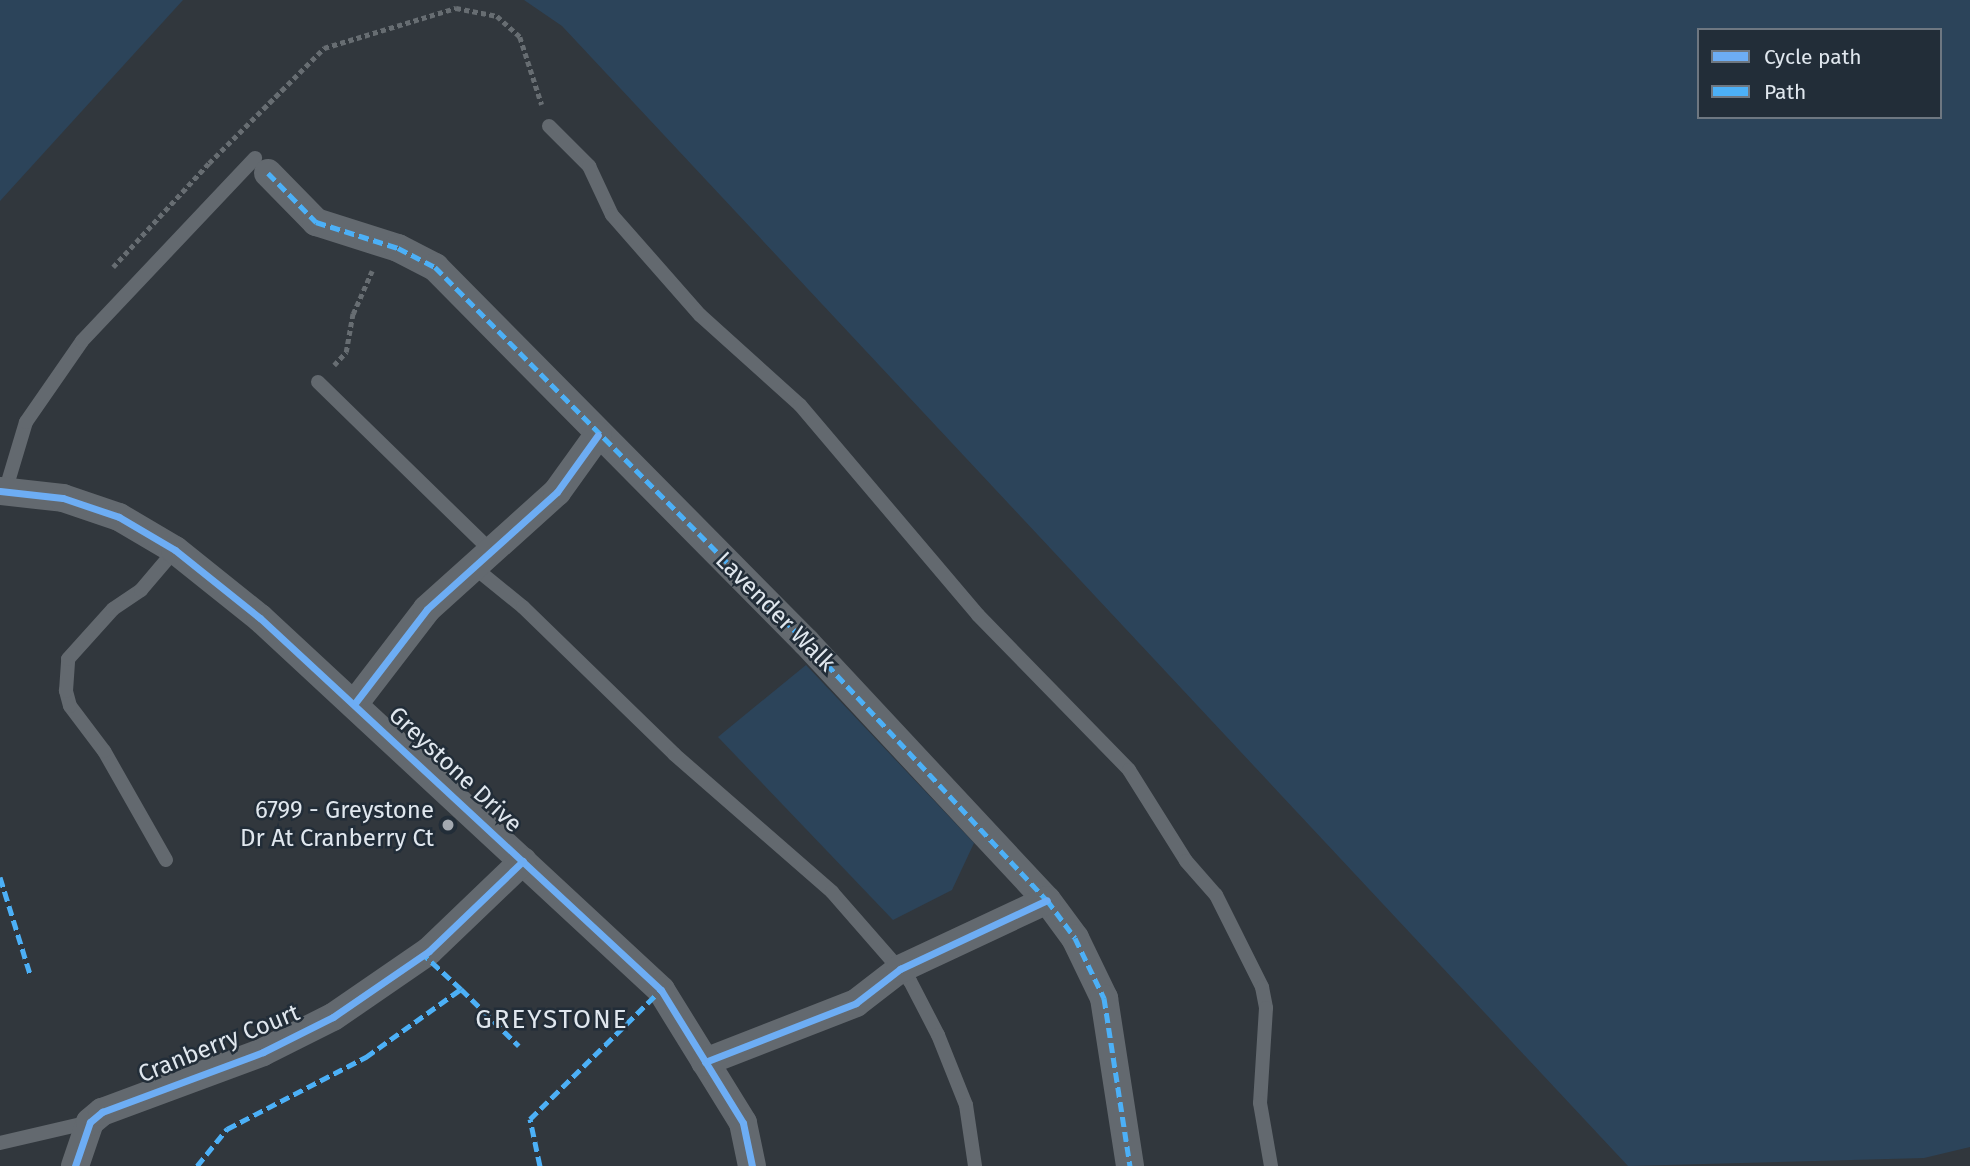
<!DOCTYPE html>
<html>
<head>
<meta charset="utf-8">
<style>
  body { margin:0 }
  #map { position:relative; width:1970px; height:1166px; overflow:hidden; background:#31373d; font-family:"Fira Sans",sans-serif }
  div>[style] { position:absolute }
  .green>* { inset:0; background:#2c445a }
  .path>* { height:4.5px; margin-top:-2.25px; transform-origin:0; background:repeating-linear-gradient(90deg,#676d72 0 5px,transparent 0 8.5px) }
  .lane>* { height:14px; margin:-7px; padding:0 7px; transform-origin:7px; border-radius:7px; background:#63696f }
  .street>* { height:28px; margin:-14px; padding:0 14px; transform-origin:14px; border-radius:14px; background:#63696f }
  .quiet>* { height:5px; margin-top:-2.5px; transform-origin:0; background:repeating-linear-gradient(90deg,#4cb0f7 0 10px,transparent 0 15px) }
  .cycleway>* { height:7px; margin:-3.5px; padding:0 3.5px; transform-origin:3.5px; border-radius:3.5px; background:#6dadf4 }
  .dots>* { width:19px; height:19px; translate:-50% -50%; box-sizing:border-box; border:4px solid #222d38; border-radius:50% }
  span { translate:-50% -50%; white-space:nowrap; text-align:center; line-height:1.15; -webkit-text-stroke:5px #222d38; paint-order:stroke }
  .street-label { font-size:24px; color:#e0e7ee }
  .poi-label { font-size:24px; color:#e0e7ee }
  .right { translate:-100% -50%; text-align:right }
  .neighbourhood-label { font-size:26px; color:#e0e7ee; letter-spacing:2px }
  .legend { position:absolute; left:1697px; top:28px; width:245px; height:91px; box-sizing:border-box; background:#222d38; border:2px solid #6e7781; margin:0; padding:9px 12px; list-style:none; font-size:21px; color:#e0e7ee }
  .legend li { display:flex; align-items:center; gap:14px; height:35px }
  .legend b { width:35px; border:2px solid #6e7781 }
</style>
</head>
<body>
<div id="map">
  <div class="green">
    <div style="clip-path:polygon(0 0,183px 0,0 201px)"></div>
    <div style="clip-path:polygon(evenodd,524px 0,1970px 0,1970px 1147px,1924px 1158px,1628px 1166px,562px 26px,524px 0,1699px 30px,1940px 30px,1940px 117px,1699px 117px,1699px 30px)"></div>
    <div style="clip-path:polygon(806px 665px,974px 843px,952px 890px,893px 920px,718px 737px)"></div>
  </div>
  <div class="path">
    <div style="left:113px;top:267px;width:142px;rotate:-47.3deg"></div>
    <div style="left:209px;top:163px;width:163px;rotate:-45deg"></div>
    <div style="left:324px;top:48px;width:138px;rotate:-16.9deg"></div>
    <div style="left:456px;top:8px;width:42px;rotate:11deg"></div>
    <div style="left:497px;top:16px;width:31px;rotate:42deg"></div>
    <div style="left:520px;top:37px;width:71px;rotate:72.1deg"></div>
    <div style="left:334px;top:365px;width:18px;rotate:-47deg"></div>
    <div style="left:346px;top:352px;width:39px;rotate:-80deg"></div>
    <div style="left:353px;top:314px;width:47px;rotate:-66.2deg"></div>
  </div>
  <div class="lane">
    <div style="left:549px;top:126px;width:57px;rotate:45deg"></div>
    <div style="left:589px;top:166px;width:54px;rotate:64.9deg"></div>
    <div style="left:612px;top:215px;width:133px;rotate:48.7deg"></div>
    <div style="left:700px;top:315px;width:135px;rotate:42deg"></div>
    <div style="left:800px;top:405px;width:275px;rotate:49.7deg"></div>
    <div style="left:978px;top:615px;width:216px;rotate:45.7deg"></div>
    <div style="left:1129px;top:770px;width:107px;rotate:57.9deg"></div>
    <div style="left:1186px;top:861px;width:45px;rotate:48.6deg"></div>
    <div style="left:1216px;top:895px;width:103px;rotate:63.4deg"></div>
    <div style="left:1262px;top:987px;width:21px;rotate:79deg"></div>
    <div style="left:1266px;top:1008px;width:95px;rotate:93.6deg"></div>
    <div style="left:1260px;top:1103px;width:64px;rotate:80.1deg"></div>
    <div style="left:318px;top:382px;width:245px;rotate:44.3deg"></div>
    <div style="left:5px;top:492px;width:73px;rotate:-73.3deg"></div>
    <div style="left:26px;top:422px;width:98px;rotate:-55.3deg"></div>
    <div style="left:82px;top:341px;width:252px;rotate:-46.6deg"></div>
    <div style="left:475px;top:568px;width:62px;rotate:39.1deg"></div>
    <div style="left:523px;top:607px;width:211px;rotate:44.2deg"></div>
    <div style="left:674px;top:754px;width:210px;rotate:41.1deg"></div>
    <div style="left:832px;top:892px;width:118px;rotate:48.8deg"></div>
    <div style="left:910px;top:981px;width:61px;rotate:62.6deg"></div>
    <div style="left:938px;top:1035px;width:75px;rotate:68.2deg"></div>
    <div style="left:966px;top:1105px;width:62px;rotate:81.6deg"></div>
    <div style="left:166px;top:860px;width:125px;rotate:-119.6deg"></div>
    <div style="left:104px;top:751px;width:56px;rotate:-127.1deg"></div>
    <div style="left:70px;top:706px;width:16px;rotate:-105deg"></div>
    <div style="left:66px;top:691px;width:32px;rotate:-86deg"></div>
    <div style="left:68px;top:659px;width:67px;rotate:-48deg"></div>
    <div style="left:113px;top:609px;width:34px;rotate:-34deg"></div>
    <div style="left:141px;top:590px;width:52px;rotate:-49.6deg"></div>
    <div style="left:0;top:1143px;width:92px;rotate:-13.1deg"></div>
  </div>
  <div class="street">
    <div style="left:268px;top:173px;width:69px;rotate:45.6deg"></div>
    <div style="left:316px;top:222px;width:86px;rotate:17.6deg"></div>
    <div style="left:398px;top:248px;width:42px;rotate:27.2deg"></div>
    <div style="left:435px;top:267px;width:528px;rotate:45.31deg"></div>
    <div style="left:806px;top:642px;width:353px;rotate:47deg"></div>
    <div style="left:1047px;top:900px;width:47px;rotate:53.6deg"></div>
    <div style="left:1075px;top:938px;width:67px;rotate:64.2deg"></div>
    <div style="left:1104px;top:998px;width:170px;rotate:81.2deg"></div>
    <div style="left:0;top:491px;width:63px;rotate:6.3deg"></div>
    <div style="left:63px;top:498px;width:59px;rotate:18.7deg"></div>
    <div style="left:119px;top:517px;width:65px;rotate:30.5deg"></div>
    <div style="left:175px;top:550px;width:109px;rotate:38.7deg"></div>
    <div style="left:260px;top:618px;width:547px;rotate:42.85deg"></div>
    <div style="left:661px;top:990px;width:156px;rotate:58.3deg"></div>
    <div style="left:743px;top:1123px;width:44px;rotate:78.2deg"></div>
    <div style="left:355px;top:703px;width:118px;rotate:-52.5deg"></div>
    <div style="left:427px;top:609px;width:175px;rotate:-42deg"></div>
    <div style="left:557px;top:492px;width:70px;rotate:-54.3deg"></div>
    <div style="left:705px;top:1062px;width:162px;rotate:-21.3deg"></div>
    <div style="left:856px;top:1003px;width:56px;rotate:-37.7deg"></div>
    <div style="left:900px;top:969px;width:162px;rotate:-25.1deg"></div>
    <div style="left:75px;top:1166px;width:46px;rotate:-71.2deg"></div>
    <div style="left:90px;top:1122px;width:16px;rotate:-40deg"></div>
    <div style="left:102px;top:1112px;width:172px;rotate:-20.4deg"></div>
    <div style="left:263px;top:1052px;width:78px;rotate:-26.6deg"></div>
    <div style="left:333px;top:1017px;width:116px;rotate:-34.5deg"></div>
    <div style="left:429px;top:951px;width:130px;rotate:-43.8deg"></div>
  </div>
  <div class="quiet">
    <div style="left:268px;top:173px;width:69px;rotate:45.6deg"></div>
    <div style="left:316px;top:222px;width:86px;rotate:17.6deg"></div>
    <div style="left:398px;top:248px;width:42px;rotate:27.2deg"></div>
    <div style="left:435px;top:267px;width:528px;rotate:45.31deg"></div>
    <div style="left:806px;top:642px;width:353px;rotate:47deg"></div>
    <div style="left:1047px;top:900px;width:47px;rotate:53.6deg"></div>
    <div style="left:1075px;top:938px;width:67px;rotate:64.2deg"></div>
    <div style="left:1104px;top:998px;width:170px;rotate:81.2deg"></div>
    <div style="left:0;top:877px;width:102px;rotate:72.8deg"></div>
    <div style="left:461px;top:989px;width:81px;rotate:44.5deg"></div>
    <div style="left:197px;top:1166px;width:48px;rotate:-51deg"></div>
    <div style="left:227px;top:1129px;width:157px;rotate:-27.4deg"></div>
    <div style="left:366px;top:1057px;width:117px;rotate:-35.6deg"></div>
    <div style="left:461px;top:989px;width:50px;rotate:-137.4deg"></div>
    <div style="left:540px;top:1166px;width:48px;rotate:-102deg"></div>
    <div style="left:530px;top:1119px;width:184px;rotate:-44.6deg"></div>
  </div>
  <div class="cycleway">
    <div style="left:0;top:491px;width:63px;rotate:6.3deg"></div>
    <div style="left:63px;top:498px;width:59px;rotate:18.7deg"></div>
    <div style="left:119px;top:517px;width:65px;rotate:30.5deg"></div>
    <div style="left:175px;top:550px;width:109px;rotate:38.7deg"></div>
    <div style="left:260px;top:618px;width:547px;rotate:42.85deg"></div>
    <div style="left:661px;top:990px;width:156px;rotate:58.3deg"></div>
    <div style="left:743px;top:1123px;width:44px;rotate:78.2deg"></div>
    <div style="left:355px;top:703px;width:118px;rotate:-52.5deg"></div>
    <div style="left:427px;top:609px;width:175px;rotate:-42deg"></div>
    <div style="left:557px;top:492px;width:70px;rotate:-54.3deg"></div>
    <div style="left:705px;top:1062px;width:162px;rotate:-21.3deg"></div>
    <div style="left:856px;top:1003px;width:56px;rotate:-37.7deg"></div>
    <div style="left:900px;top:969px;width:162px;rotate:-25.1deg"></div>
    <div style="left:75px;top:1166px;width:46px;rotate:-71.2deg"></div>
    <div style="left:90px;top:1122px;width:16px;rotate:-40deg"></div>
    <div style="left:102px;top:1112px;width:172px;rotate:-20.4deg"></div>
    <div style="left:263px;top:1052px;width:78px;rotate:-26.6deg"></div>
    <div style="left:333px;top:1017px;width:116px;rotate:-34.5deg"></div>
    <div style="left:429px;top:951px;width:130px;rotate:-43.8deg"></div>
  </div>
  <div class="dots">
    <div style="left:448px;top:825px;background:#a3a9b0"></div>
  </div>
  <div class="street-label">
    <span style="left:775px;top:612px;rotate:45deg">Lavender Walk</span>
    <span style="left:455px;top:770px;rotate:43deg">Greystone Drive</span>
    <span style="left:219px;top:1044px;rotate:-22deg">Cranberry Court</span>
  </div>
  <div class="poi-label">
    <span class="right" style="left:434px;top:825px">6799 - Greystone<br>Dr At Cranberry Ct</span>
  </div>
  <div class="neighbourhood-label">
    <span style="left:552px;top:1020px">GREYSTONE</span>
  </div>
  <ul class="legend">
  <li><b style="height:9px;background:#6dadf4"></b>Cycle path</li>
  <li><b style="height:9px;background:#4cb0f7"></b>Path</li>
  </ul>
</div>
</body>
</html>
